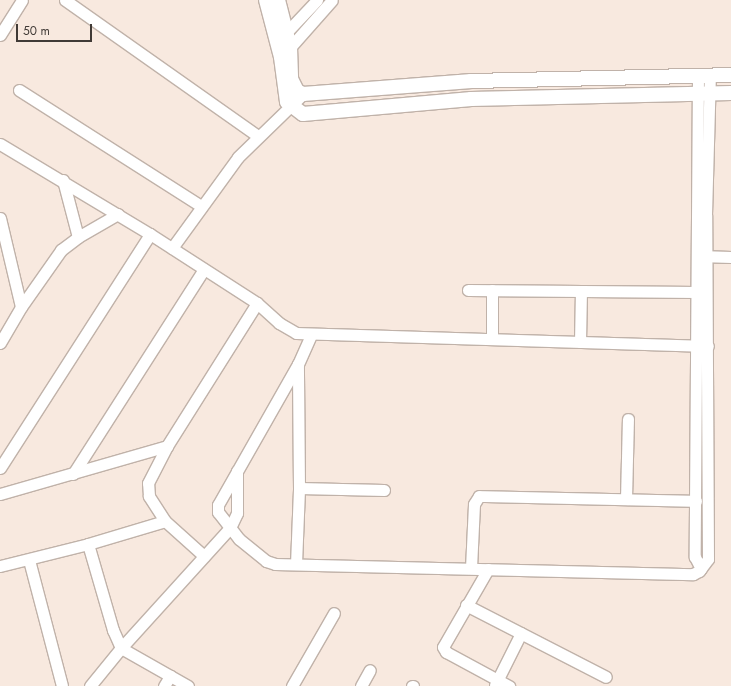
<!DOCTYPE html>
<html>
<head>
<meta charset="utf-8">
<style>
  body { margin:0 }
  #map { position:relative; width:731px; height:686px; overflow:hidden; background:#f8e9df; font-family:Jost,sans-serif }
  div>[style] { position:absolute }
  .roads { filter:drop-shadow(1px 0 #c0b2a9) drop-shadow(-1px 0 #c0b2a9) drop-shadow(0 1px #c0b2a9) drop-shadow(0 -1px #c0b2a9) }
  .minor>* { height:11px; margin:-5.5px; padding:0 5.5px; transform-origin:5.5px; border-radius:5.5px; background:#fff }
  .tertiary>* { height:14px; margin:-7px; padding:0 7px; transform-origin:7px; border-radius:7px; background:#fff }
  span { translate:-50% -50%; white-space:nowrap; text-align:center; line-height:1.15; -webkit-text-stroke:3px #f8e9df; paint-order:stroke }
  .scale { position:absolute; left:16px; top:24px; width:76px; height:18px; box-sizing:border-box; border:2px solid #403a36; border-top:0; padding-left:5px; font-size:12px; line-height:14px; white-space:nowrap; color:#403a36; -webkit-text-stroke:3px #f8e9df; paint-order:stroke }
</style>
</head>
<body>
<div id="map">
  <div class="roads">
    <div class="minor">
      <div style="left:65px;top:0;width:236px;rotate:35.2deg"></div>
      <div style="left:0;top:35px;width:41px;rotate:-57.8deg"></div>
      <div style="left:282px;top:37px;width:51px;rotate:-46.6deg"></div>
      <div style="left:286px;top:52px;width:69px;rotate:-48.5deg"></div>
      <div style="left:698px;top:74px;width:483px;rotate:90.4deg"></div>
      <div style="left:695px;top:557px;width:13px;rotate:63deg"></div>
      <div style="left:19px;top:90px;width:216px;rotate:32.5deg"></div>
      <div style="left:0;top:144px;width:175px;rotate:31deg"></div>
      <div style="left:150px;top:234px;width:127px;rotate:32.8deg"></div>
      <div style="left:257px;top:303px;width:30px;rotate:42deg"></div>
      <div style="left:279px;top:323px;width:20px;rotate:30deg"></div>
      <div style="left:296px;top:333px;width:412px;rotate:1.8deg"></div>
      <div style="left:63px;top:180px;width:59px;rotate:75.3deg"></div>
      <div style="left:0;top:218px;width:91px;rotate:76.7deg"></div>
      <div style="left:172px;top:248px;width:112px;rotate:-54deg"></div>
      <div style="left:238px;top:157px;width:91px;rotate:-44.1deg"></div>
      <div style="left:699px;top:256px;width:32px;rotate:2deg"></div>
      <div style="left:468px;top:290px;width:229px;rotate:0.5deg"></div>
      <div style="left:311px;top:335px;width:32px;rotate:114deg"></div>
      <div style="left:298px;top:364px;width:162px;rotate:119.6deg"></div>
      <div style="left:218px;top:505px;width:7px;rotate:90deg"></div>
      <div style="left:218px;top:512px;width:34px;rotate:52deg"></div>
      <div style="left:239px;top:539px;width:35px;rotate:39deg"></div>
      <div style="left:266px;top:561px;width:9px;rotate:18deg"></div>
      <div style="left:275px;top:564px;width:418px;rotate:1.4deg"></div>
      <div style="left:693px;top:574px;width:7px;rotate:-27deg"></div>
      <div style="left:699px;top:571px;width:15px;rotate:-53deg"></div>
      <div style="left:708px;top:559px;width:344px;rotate:-90.3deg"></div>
      <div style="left:706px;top:215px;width:140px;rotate:-88.4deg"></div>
      <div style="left:492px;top:339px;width:49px;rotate:-90deg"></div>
      <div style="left:580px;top:342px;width:51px;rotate:-88.9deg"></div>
      <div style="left:0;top:343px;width:42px;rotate:-59.7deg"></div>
      <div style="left:21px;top:307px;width:70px;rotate:-54.9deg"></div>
      <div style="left:61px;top:250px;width:21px;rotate:-37deg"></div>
      <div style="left:78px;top:237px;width:46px;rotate:-29.9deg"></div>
      <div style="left:0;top:468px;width:278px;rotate:-57.3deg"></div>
      <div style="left:73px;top:474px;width:243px;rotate:-57.4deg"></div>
      <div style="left:299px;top:488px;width:85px;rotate:1.3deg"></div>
      <div style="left:0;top:494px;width:174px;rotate:-16deg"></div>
      <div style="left:626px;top:499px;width:80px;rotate:-88.6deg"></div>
      <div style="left:88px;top:544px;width:90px;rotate:73.8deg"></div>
      <div style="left:113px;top:630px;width:20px;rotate:66deg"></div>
      <div style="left:121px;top:648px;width:77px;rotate:29.6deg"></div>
      <div style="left:204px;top:556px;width:52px;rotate:-138.1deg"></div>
      <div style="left:165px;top:521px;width:30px;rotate:-123deg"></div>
      <div style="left:149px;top:496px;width:13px;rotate:-94deg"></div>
      <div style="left:148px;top:483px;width:42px;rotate:-62.8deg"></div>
      <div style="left:167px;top:446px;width:169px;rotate:-57.8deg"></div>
      <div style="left:29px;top:560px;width:130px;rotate:75.3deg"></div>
      <div style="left:296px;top:564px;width:76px;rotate:-87.7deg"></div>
      <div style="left:299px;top:488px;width:124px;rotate:-90.5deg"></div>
      <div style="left:0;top:566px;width:91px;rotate:-14deg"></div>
      <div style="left:88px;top:544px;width:80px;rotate:-16.6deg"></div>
      <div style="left:471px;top:568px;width:64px;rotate:-87.3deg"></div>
      <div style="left:474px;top:504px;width:9px;rotate:-58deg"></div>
      <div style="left:479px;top:496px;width:217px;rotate:1.3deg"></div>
      <div style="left:488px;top:569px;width:90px;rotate:120deg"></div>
      <div style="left:443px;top:647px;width:6px;rotate:59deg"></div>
      <div style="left:446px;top:652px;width:72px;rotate:28.4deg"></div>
      <div style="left:466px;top:605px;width:157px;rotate:27.2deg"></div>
      <div style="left:495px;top:685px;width:58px;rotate:-63.4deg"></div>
      <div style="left:90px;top:686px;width:49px;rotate:-50.8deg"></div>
      <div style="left:121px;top:648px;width:162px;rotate:-47.8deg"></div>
      <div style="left:230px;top:528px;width:17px;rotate:-65deg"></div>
      <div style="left:237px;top:513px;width:42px;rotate:-90deg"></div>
      <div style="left:164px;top:686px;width:12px;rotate:-59deg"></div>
      <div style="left:292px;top:686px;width:84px;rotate:-60.1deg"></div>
      <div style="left:361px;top:686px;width:18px;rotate:-61deg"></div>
      <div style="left:412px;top:686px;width:1px"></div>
    </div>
    <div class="tertiary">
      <div style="left:266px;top:0;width:59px;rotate:75.3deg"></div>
      <div style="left:281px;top:57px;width:45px;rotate:82.4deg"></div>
      <div style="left:287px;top:102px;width:20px;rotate:37deg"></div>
      <div style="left:303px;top:114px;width:169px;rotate:-5.1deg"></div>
      <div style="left:471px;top:99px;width:260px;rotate:-1.3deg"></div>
      <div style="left:278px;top:0;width:49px;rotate:75.7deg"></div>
      <div style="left:290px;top:47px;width:32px;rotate:88deg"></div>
      <div style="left:291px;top:79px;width:13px;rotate:63deg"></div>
      <div style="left:297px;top:91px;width:7px;rotate:27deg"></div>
      <div style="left:303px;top:94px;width:169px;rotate:-4.4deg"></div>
      <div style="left:471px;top:81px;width:260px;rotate:-1.3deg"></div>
    </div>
  </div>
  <div class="scale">50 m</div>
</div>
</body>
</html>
